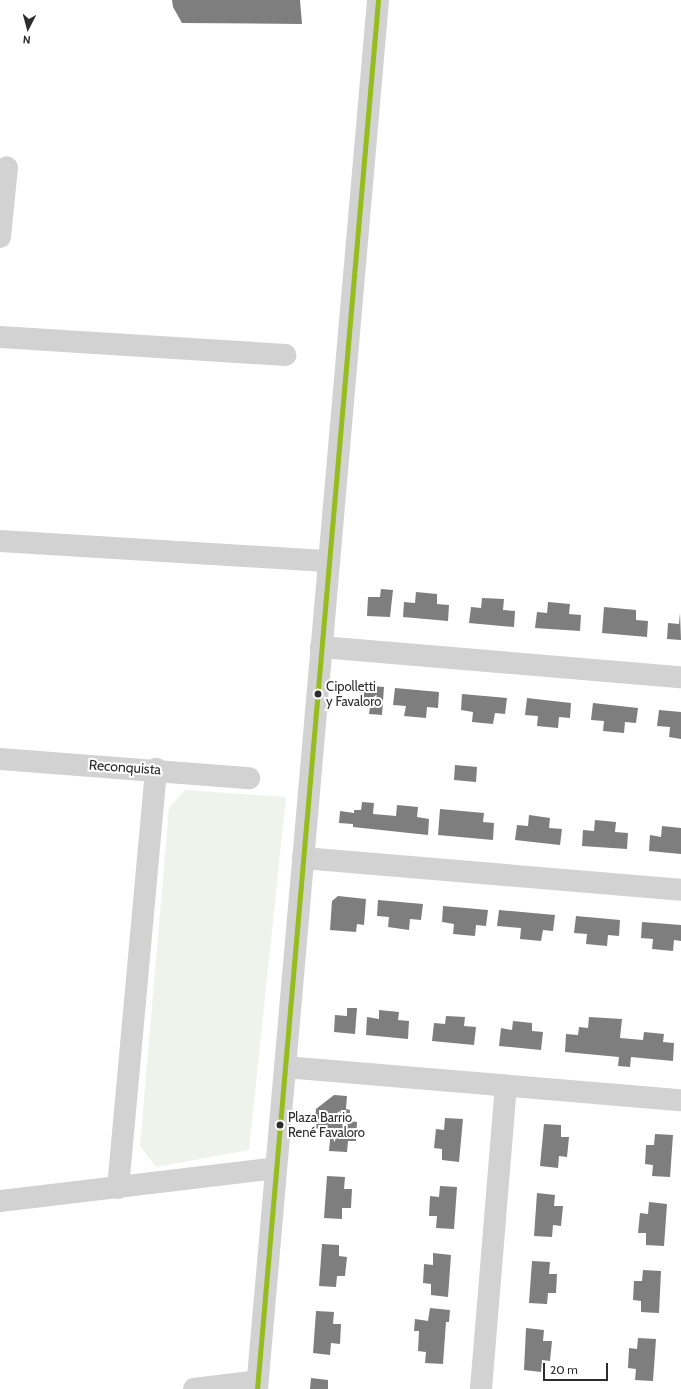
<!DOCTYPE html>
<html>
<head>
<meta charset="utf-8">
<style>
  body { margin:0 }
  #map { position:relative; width:681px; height:1389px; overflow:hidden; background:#fff; font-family:Cabin,sans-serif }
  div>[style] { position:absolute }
  .green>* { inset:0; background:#eff3ec }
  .building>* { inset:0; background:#7e7e7e }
  .minor>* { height:22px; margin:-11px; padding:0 11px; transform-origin:11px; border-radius:11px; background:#d2d2d2 }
  .bus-1>* { height:5px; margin:-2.5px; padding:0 2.5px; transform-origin:2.5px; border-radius:2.5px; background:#96bc1d }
  .dots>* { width:11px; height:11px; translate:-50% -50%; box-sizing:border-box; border:2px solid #fff; border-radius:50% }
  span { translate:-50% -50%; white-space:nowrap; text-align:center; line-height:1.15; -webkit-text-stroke:4px #fff; paint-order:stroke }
  .bus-label { font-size:13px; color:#2d2d2d }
  .left { translate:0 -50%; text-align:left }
  .street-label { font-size:14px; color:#2d2d2d }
  .north { position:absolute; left:8px; top:8px; width:40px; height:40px; -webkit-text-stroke:3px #fff; paint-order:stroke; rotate:186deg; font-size:11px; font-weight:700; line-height:16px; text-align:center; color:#2d2d2d }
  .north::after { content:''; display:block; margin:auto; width:14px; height:18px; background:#2d2d2d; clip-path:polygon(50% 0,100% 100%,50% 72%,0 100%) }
  .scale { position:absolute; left:543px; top:1363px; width:65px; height:18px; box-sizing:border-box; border:2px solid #2d2d2d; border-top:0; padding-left:5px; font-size:12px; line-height:14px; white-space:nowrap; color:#2d2d2d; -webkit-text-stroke:3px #fff; paint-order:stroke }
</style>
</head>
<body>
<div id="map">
  <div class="green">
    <div style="clip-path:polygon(185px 790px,286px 797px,249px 1150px,156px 1167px,140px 1146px,169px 808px)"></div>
  </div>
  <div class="building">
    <div style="clip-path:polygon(172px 0,300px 0,302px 24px,182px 23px,173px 7px)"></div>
    <div style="clip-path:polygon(381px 589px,393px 590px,390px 617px,367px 616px,368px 597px,380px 597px)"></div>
    <div style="clip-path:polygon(416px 592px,437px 594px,437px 604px,449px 605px,448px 621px,403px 617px,404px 602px,415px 603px)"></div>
    <div style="clip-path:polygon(482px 598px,504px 599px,503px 610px,515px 611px,514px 627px,469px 623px,471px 607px,481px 608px)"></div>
    <div style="clip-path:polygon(548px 602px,570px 604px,569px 614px,581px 615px,580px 631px,535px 628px,537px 612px,547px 613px)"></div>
    <div style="clip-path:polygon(604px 607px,636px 610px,636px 620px,648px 621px,647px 637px,602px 633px)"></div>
    <div style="clip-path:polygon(680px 613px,681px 640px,667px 639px,668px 623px,679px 624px)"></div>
    <div style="clip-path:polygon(360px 685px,384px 687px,382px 715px,369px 714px,370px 706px,358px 705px)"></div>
    <div style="clip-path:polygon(395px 688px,439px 692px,438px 708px,427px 707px,426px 718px,404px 716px,406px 706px,393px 705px)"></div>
    <div style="clip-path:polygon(462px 694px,507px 698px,505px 714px,495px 713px,493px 724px,472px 722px,473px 712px,461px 710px)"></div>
    <div style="clip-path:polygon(527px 698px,571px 703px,570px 718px,559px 717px,558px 728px,537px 726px,538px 716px,525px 715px)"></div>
    <div style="clip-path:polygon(593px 703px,638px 708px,636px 723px,625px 722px,624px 733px,603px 731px,604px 721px,591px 720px)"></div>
    <div style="clip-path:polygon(659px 710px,681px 712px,681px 739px,669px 737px,670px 727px,657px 726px)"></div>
    <div style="clip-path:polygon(455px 765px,477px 767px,476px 782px,454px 780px)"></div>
    <div style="clip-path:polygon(362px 802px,374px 803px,373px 814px,385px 815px,396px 816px,397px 805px,418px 807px,417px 817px,429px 819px,428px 835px,353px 827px,353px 824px,339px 823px,340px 811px,354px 813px,354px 810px,361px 810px)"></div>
    <div style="clip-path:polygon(440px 809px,484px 813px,483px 822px,494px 823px,493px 840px,438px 835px)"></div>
    <div style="clip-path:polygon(529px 815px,550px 818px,549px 828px,562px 829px,560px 845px,515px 840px,517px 825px,528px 826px)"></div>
    <div style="clip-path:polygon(595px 820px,616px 822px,615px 832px,628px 833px,627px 849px,582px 846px,583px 830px,594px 831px)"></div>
    <div style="clip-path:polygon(662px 826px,681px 828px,681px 854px,649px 851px,650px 835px,661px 837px)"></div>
    <div style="clip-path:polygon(338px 896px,366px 899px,364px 925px,357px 924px,356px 932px,330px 930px,332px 901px)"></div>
    <div style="clip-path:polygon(378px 900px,423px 904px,421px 920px,410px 919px,409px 930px,388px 927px,389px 917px,377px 916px)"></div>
    <div style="clip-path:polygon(443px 906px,488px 910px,486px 926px,476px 925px,475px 936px,453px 934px,454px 924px,442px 922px)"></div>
    <div style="clip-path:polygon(499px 910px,555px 915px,553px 931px,543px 930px,541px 941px,520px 939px,521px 928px,497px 926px)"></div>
    <div style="clip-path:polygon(576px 916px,620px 920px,619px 936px,608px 935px,607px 946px,586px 944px,587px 934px,574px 933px)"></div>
    <div style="clip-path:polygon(642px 922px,681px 925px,681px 941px,674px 940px,673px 951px,652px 949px,653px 939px,641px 938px)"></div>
    <div style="clip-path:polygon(347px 1008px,357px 1008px,355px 1034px,334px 1032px,335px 1015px,347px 1016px)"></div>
    <div style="clip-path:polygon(379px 1010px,399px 1012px,398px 1020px,409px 1021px,408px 1039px,366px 1035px,367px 1017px,379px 1019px)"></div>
    <div style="clip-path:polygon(446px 1016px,465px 1017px,464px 1026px,476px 1027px,474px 1045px,432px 1041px,434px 1023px,445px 1024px)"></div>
    <div style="clip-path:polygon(589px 1017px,622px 1019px,620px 1038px,643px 1040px,644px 1032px,664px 1034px,663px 1042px,674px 1043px,673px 1061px,631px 1057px,630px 1067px,618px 1066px,619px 1057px,565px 1052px,566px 1034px,578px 1035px,579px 1027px,588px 1028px)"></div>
    <div style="clip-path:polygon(513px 1021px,532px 1023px,532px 1031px,543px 1032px,541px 1050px,499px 1046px,501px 1028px,512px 1030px)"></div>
    <div style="clip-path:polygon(334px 1095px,347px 1096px,346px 1109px,350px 1110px,349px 1121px,357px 1122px,356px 1141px,348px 1141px,347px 1152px,329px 1151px,331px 1130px,314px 1128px,316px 1109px)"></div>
    <div style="clip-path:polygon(445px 1118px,463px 1119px,459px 1162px,442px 1160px,442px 1149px,434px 1148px,436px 1129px,444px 1130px)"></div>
    <div style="clip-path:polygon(544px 1124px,561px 1125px,561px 1137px,569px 1137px,567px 1157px,559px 1156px,558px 1168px,540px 1166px)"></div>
    <div style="clip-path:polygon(655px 1134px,673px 1135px,670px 1177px,652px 1176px,653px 1165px,645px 1164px,646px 1145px,654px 1145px)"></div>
    <div style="clip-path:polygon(327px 1176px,345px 1177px,344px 1189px,352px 1189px,351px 1208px,342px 1208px,342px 1219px,324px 1218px)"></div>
    <div style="clip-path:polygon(440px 1186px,457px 1187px,454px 1229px,436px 1228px,437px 1216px,429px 1216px,430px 1196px,439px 1197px)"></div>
    <div style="clip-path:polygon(537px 1193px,555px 1195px,554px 1206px,563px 1206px,561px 1226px,553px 1225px,552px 1237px,534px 1236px)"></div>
    <div style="clip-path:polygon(649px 1202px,667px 1204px,664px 1246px,646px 1245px,646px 1233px,638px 1233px,640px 1213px,648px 1214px)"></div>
    <div style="clip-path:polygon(322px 1244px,339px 1245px,339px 1256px,347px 1257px,345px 1276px,337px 1276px,336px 1287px,319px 1286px)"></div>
    <div style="clip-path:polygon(433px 1253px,451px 1255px,448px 1297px,431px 1295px,431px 1284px,423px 1283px,424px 1264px,433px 1265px)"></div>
    <div style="clip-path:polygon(532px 1261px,550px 1262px,549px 1274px,557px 1274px,556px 1293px,548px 1293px,547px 1304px,529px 1303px)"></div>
    <div style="clip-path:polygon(643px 1270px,661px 1271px,659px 1313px,641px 1312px,641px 1301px,633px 1300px,634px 1281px,642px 1281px)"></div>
    <div style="clip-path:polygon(430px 1308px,450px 1310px,449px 1322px,446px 1322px,443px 1364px,425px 1363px,426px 1352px,418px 1351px,419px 1331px,414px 1331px,415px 1319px,428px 1321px)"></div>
    <div style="clip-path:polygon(316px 1311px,334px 1312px,333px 1324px,341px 1324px,340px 1344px,331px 1343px,330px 1355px,313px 1353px)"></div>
    <div style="clip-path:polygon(526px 1328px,544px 1330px,543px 1341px,552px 1341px,550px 1361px,542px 1360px,541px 1372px,524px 1370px)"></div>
    <div style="clip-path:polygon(638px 1338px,656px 1339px,653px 1381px,635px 1380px,636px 1369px,628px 1368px,629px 1348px,637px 1349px)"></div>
    <div style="clip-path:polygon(311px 1378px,328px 1380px,328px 1389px,310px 1389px)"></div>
  </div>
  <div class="minor">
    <div style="left:0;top:237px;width:70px;rotate:-84.3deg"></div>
    <div style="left:0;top:337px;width:286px;rotate:3.6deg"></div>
    <div style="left:0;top:541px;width:330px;rotate:3.5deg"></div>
    <div style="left:321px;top:647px;width:361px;rotate:4.8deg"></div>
    <div style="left:0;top:759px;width:250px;rotate:4.4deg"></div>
    <div style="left:303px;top:858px;width:379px;rotate:4.8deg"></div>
    <div style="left:285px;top:1067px;width:397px;rotate:4.8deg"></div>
    <div style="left:118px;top:1188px;width:421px;rotate:-84.8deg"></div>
    <div style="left:0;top:1201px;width:278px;rotate:-6.8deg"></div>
    <div style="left:194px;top:1389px;width:64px;rotate:-7.1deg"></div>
    <div style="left:257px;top:1389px;width:1394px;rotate:-85.02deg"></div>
    <div style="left:481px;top:1389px;width:304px;rotate:-85.3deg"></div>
  </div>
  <div class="bus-1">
    <div style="left:257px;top:1389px;width:1394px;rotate:-85.02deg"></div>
  </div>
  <div class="dots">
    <div style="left:318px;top:694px;background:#2d2d2d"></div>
    <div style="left:280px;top:1125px;background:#2d2d2d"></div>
  </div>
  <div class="bus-label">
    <span class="left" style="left:326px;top:694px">Cipolletti<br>y Favaloro</span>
    <span class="left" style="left:288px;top:1125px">Plaza Barrio<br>René Favaloro</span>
  </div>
  <div class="street-label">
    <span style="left:125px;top:767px;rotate:4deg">Reconquista</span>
  </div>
  <div class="north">N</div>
  <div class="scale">20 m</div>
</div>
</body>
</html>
